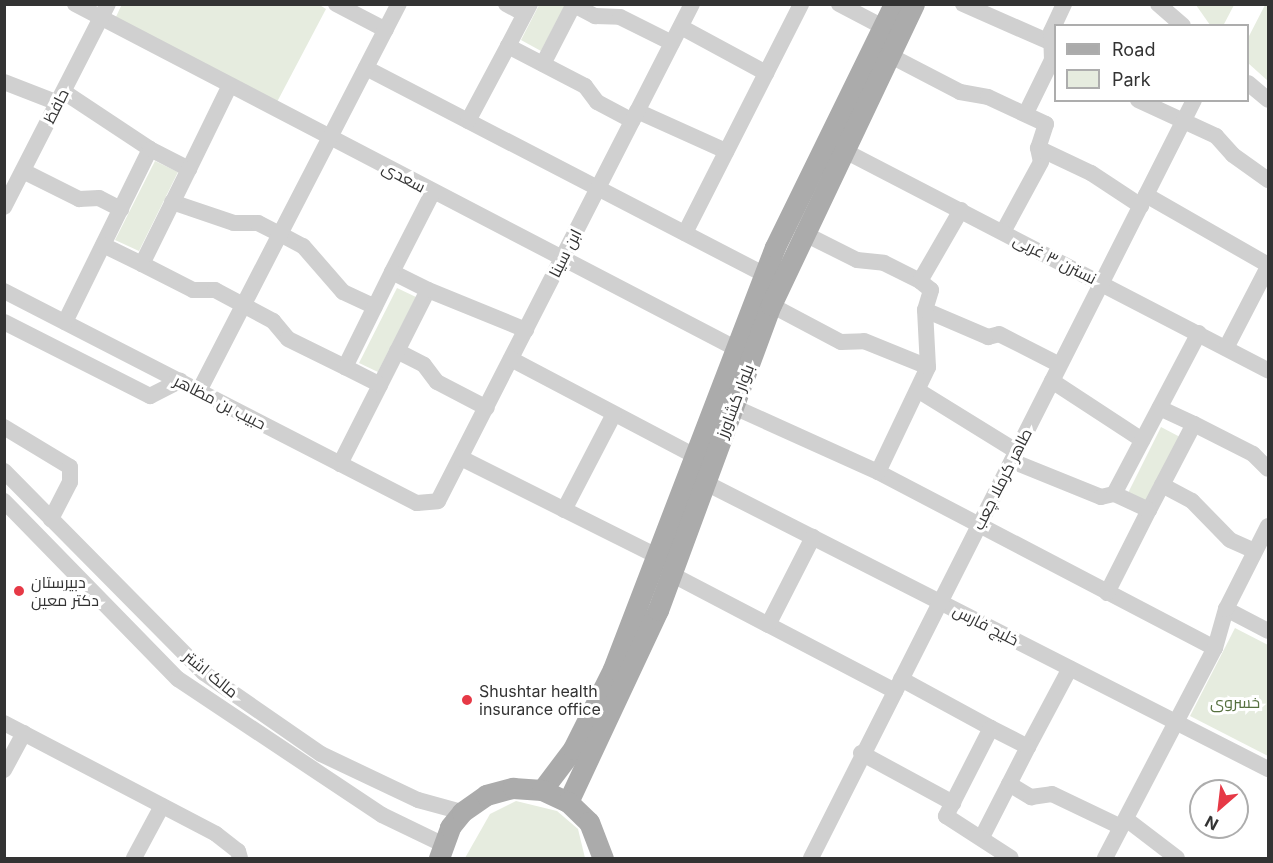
<!DOCTYPE html>
<html>
<head>
<meta charset="utf-8">
<style>
  body { margin:0 }
  #map { position:relative; width:1273px; height:863px; overflow:hidden; background:#fff; font-family:Inter,Cairo,sans-serif }
  div>[style] { position:absolute }
  .green>* { inset:0; background:#e6ecdf }
  .minor>* { height:16px; margin:-8px; padding:0 8px; transform-origin:8px; border-radius:8px; background:#d0d0d0 }
  .major>* { height:21px; margin:-10.5px; padding:0 10.5px; transform-origin:10.5px; border-radius:10.5px; background:#ababab }
  .dots>* { width:16px; height:16px; translate:-50% -50%; box-sizing:border-box; border:3px solid #fff; border-radius:50% }
  span { translate:-50% -50%; white-space:nowrap; text-align:center; line-height:1.15; -webkit-text-stroke:6px #fff; paint-order:stroke }
  .street-label { font-size:16px; color:#333 }
  .poi-label { font-size:16px; color:#333 }
  .left { translate:0 -50%; text-align:left }
  .park-label { font-size:16px; color:#56703f }
  .frame { position:absolute; inset:0; border:6px solid #333; pointer-events:none }
  .legend { position:absolute; left:1054px; top:24px; width:195px; height:78px; box-sizing:border-box; background:#fff; border:2px solid #adadad; margin:0; padding:8px 10px; list-style:none; font-size:18px; color:#333 }
  .legend li { display:flex; align-items:center; gap:12px; height:30px }
  .legend b { width:30px; border:2px solid #adadad }
  .north { position:absolute; left:1189px; top:779px; width:60px; height:60px; box-sizing:border-box; background:#fff; border:2px solid #adadad; border-radius:50%; rotate:208deg; font-size:16px; font-weight:700; line-height:24px; text-align:center; color:#333 }
  .north::after { content:''; display:block; margin:auto; width:21px; height:27px; background:#e63946; clip-path:polygon(50% 0,100% 100%,50% 72%,0 100%) }
</style>
</head>
<body>
<div id="map">
  <div class="green">
    <div style="clip-path:polygon(122px 4px,318px 4px,326px 9px,277px 102px,115px 19px)"></div>
    <div style="clip-path:polygon(539px 5px,565px 5px,541px 51px,521px 40px)"></div>
    <div style="clip-path:polygon(1196px 5px,1234px 5px,1223px 26px,1210px 25px)"></div>
    <div style="clip-path:polygon(1265px 5px,1268px 5px,1268px 81px,1248px 63px,1248px 38px)"></div>
    <div style="clip-path:polygon(155px 161px,178px 172px,139px 251px,115px 240px)"></div>
    <div style="clip-path:polygon(397px 288px,416px 297px,378px 372px,359px 363px)"></div>
    <div style="clip-path:polygon(1161px 427px,1180px 437px,1147px 502px,1128px 493px)"></div>
    <div style="clip-path:polygon(1235px 628px,1268px 645px,1268px 756px,1190px 716px)"></div>
    <div style="clip-path:polygon(516px 801px,557px 811px,578px 829px,585px 858px,465px 858px,490px 814px)"></div>
  </div>
  <div class="minor">
    <div style="left:75px;top:4px;width:744px;rotate:27.53deg"></div>
    <div style="left:336px;top:4px;width:56px;rotate:27.5deg"></div>
    <div style="left:506px;top:4px;width:21px;rotate:28deg"></div>
    <div style="left:530px;top:4px;width:47px;rotate:117.6deg"></div>
    <div style="left:508px;top:46px;width:87px;rotate:27.5deg"></div>
    <div style="left:585px;top:86px;width:20px;rotate:53deg"></div>
    <div style="left:597px;top:102px;width:40px;rotate:28deg"></div>
    <div style="left:839px;top:4px;width:50px;rotate:27.6deg"></div>
    <div style="left:963px;top:4px;width:97px;rotate:23.7deg"></div>
    <div style="left:1158px;top:4px;width:33px;rotate:41deg"></div>
    <div style="left:574px;top:5px;width:24px;rotate:28deg"></div>
    <div style="left:595px;top:16px;width:25px;rotate:2deg"></div>
    <div style="left:620px;top:17px;width:58px;rotate:26.6deg"></div>
    <div style="left:681px;top:27px;width:97px;rotate:28.4deg"></div>
    <div style="left:889px;top:55px;width:80px;rotate:27.5deg"></div>
    <div style="left:960px;top:92px;width:28px;rotate:10deg"></div>
    <div style="left:988px;top:97px;width:64px;rotate:25deg"></div>
    <div style="left:1046px;top:124px;width:25px;rotate:108deg"></div>
    <div style="left:1038px;top:148px;width:14px;rotate:78deg"></div>
    <div style="left:1041px;top:162px;width:80px;rotate:118.5deg"></div>
    <div style="left:543px;top:64px;width:68px;rotate:-62.7deg"></div>
    <div style="left:366px;top:68px;width:448px;rotate:27.4deg"></div>
    <div style="left:4px;top:82px;width:58px;rotate:21.3deg"></div>
    <div style="left:1248px;top:83px;width:26px;rotate:40deg"></div>
    <div style="left:64px;top:92px;width:103px;rotate:33.5deg"></div>
    <div style="left:1138px;top:100px;width:86px;rotate:24.8deg"></div>
    <div style="left:1216px;top:136px;width:25px;rotate:48deg"></div>
    <div style="left:1233px;top:155px;width:43px;rotate:35.5deg"></div>
    <div style="left:637px;top:111px;width:98px;rotate:24.2deg"></div>
    <div style="left:1026px;top:113px;width:59px;rotate:-63.9deg"></div>
    <div style="left:1052px;top:60px;width:28px;rotate:-92deg"></div>
    <div style="left:1051px;top:32px;width:31px;rotate:-65deg"></div>
    <div style="left:468px;top:121px;width:85px;rotate:-61.9deg"></div>
    <div style="left:1038px;top:148px;width:59px;rotate:25.3deg"></div>
    <div style="left:1091px;top:173px;width:60px;rotate:33.4deg"></div>
    <div style="left:841px;top:149px;width:481px;rotate:27.4deg"></div>
    <div style="left:189px;top:169px;width:93px;rotate:-64deg"></div>
    <div style="left:23px;top:171px;width:63px;rotate:26.6deg"></div>
    <div style="left:79px;top:199px;width:20px;rotate:-3deg"></div>
    <div style="left:99px;top:198px;width:25px;rotate:27deg"></div>
    <div style="left:1146px;top:195px;width:141px;rotate:29.8deg"></div>
    <div style="left:172px;top:202px;width:65px;rotate:18.7deg"></div>
    <div style="left:234px;top:223px;width:24px"></div>
    <div style="left:258px;top:223px;width:25px;rotate:27deg"></div>
    <div style="left:280px;top:234px;width:26px;rotate:28deg"></div>
    <div style="left:303px;top:246px;width:61px;rotate:49deg"></div>
    <div style="left:343px;top:292px;width:35px;rotate:25deg"></div>
    <div style="left:4px;top:207px;width:228px;rotate:-62.9deg"></div>
    <div style="left:685px;top:233px;width:257px;rotate:-63.1deg"></div>
    <div style="left:803px;top:233px;width:60px;rotate:26.6deg"></div>
    <div style="left:857px;top:260px;width:27px;rotate:6deg"></div>
    <div style="left:884px;top:263px;width:40px;rotate:26.6deg"></div>
    <div style="left:142px;top:264px;width:57px;rotate:27deg"></div>
    <div style="left:193px;top:290px;width:22px"></div>
    <div style="left:215px;top:290px;width:66px;rotate:28.1deg"></div>
    <div style="left:273px;top:321px;width:23px;rotate:50deg"></div>
    <div style="left:288px;top:339px;width:64px;rotate:26.2deg"></div>
    <div style="left:392px;top:272px;width:90px;rotate:-62.9deg"></div>
    <div style="left:428px;top:290px;width:106px;rotate:22.2deg"></div>
    <div style="left:4px;top:291px;width:464px;rotate:27.2deg"></div>
    <div style="left:417px;top:503px;width:21px;rotate:-5deg"></div>
    <div style="left:438px;top:501px;width:558px;rotate:-62.93deg"></div>
    <div style="left:771px;top:305px;width:79px;rotate:27.9deg"></div>
    <div style="left:841px;top:342px;width:23px;rotate:-2deg"></div>
    <div style="left:864px;top:341px;width:69px;rotate:22.1deg"></div>
    <div style="left:925px;top:310px;width:69px;rotate:23.2deg"></div>
    <div style="left:988px;top:337px;width:11px;rotate:-15deg"></div>
    <div style="left:999px;top:334px;width:68px;rotate:26.9deg"></div>
    <div style="left:4px;top:322px;width:164px;rotate:26.9deg"></div>
    <div style="left:150px;top:396px;width:34px;rotate:-27deg"></div>
    <div style="left:65px;top:322px;width:193px;rotate:-63.8deg"></div>
    <div style="left:150px;top:149px;width:44px;rotate:27.1deg"></div>
    <div style="left:189px;top:169px;width:106px;rotate:116.3deg"></div>
    <div style="left:142px;top:264px;width:43px;rotate:-154deg"></div>
    <div style="left:1226px;top:348px;width:91px;rotate:-62.6deg"></div>
    <div style="left:397px;top:351px;width:30px;rotate:27deg"></div>
    <div style="left:424px;top:365px;width:21px;rotate:53deg"></div>
    <div style="left:437px;top:382px;width:56px;rotate:27.5deg"></div>
    <div style="left:511px;top:359px;width:208px;rotate:27.8deg"></div>
    <div style="left:1052px;top:381px;width:108px;rotate:33.2deg"></div>
    <div style="left:199px;top:391px;width:436px;rotate:-62.7deg"></div>
    <div style="left:919px;top:391px;width:114px;rotate:31.7deg"></div>
    <div style="left:734px;top:407px;width:158px;rotate:24.3deg"></div>
    <div style="left:878px;top:472px;width:380px;rotate:27.6deg"></div>
    <div style="left:1194px;top:424px;width:66px;rotate:27deg"></div>
    <div style="left:1253px;top:454px;width:21px;rotate:45deg"></div>
    <div style="left:4px;top:427px;width:77px;rotate:31.2deg"></div>
    <div style="left:70px;top:467px;width:15px;rotate:90deg"></div>
    <div style="left:70px;top:482px;width:42px;rotate:117.2deg"></div>
    <div style="left:461px;top:458px;width:221px;rotate:26.6deg"></div>
    <div style="left:1012px;top:461px;width:96px;rotate:22deg"></div>
    <div style="left:1101px;top:497px;width:13px;rotate:-13deg"></div>
    <div style="left:340px;top:464px;width:89px;rotate:-63.1deg"></div>
    <div style="left:380px;top:385px;width:106px;rotate:-63.2deg"></div>
    <div style="left:428px;top:290px;width:40px;rotate:-153.4deg"></div>
    <div style="left:392px;top:272px;width:106px;rotate:116.3deg"></div>
    <div style="left:345px;top:367px;width:39px;rotate:27deg"></div>
    <div style="left:4px;top:471px;width:284px;rotate:45.3deg"></div>
    <div style="left:204px;top:673px;width:142px;rotate:34.7deg"></div>
    <div style="left:321px;top:754px;width:107px;rotate:25.4deg"></div>
    <div style="left:418px;top:800px;width:46px;rotate:15.3deg"></div>
    <div style="left:878px;top:472px;width:116px;rotate:-64.5deg"></div>
    <div style="left:928px;top:367px;width:57px;rotate:-93deg"></div>
    <div style="left:925px;top:310px;width:21px;rotate:-73deg"></div>
    <div style="left:931px;top:290px;width:14px;rotate:-141deg"></div>
    <div style="left:920px;top:281px;width:82px;rotate:-60deg"></div>
    <div style="left:704px;top:482px;width:633px;rotate:26.97deg"></div>
    <div style="left:1162px;top:485px;width:34px;rotate:28deg"></div>
    <div style="left:1192px;top:501px;width:54px;rotate:45.7deg"></div>
    <div style="left:1230px;top:540px;width:27px;rotate:24deg"></div>
    <div style="left:4px;top:501px;width:249px;rotate:45.7deg"></div>
    <div style="left:178px;top:679px;width:245px;rotate:33.7deg"></div>
    <div style="left:382px;top:815px;width:67px;rotate:25.8deg"></div>
    <div style="left:564px;top:510px;width:108px;rotate:-62.5deg"></div>
    <div style="left:1149px;top:510px;width:97px;rotate:-62.4deg"></div>
    <div style="left:1194px;top:424px;width:38px;rotate:-155deg"></div>
    <div style="left:671px;top:574px;width:253px;rotate:27.6deg"></div>
    <div style="left:1107px;top:593px;width:93px;rotate:-63.2deg"></div>
    <div style="left:1149px;top:510px;width:38px;rotate:-155deg"></div>
    <div style="left:1114px;top:494px;width:182px;rotate:-62.2deg"></div>
    <div style="left:1226px;top:609px;width:47px;rotate:27.6deg"></div>
    <div style="left:768px;top:625px;width:99px;rotate:-62.9deg"></div>
    <div style="left:901px;top:679px;width:102px;rotate:28.6deg"></div>
    <div style="left:4px;top:723px;width:239px;rotate:27.6deg"></div>
    <div style="left:216px;top:834px;width:28px;rotate:38deg"></div>
    <div style="left:238px;top:851px;width:7px;rotate:74deg"></div>
    <div style="left:1028px;top:747px;width:89px;rotate:-62deg"></div>
    <div style="left:861px;top:753px;width:105px;rotate:28.5deg"></div>
    <div style="left:4px;top:770px;width:42px;rotate:-61.6deg"></div>
    <div style="left:1009px;top:784px;width:26px;rotate:31deg"></div>
    <div style="left:1031px;top:797px;width:21px;rotate:-8deg"></div>
    <div style="left:1052px;top:794px;width:76px;rotate:25.6deg"></div>
    <div style="left:1126px;top:819px;width:64px;rotate:37.4deg"></div>
    <div style="left:983px;top:835px;width:99px;rotate:-62.9deg"></div>
    <div style="left:1028px;top:747px;width:42px;rotate:-152.8deg"></div>
    <div style="left:991px;top:728px;width:99px;rotate:117.1deg"></div>
    <div style="left:946px;top:816px;width:77px;rotate:32.9deg"></div>
    <div style="left:134px;top:858px;width:59px;rotate:-61.7deg"></div>
    <div style="left:811px;top:858px;width:849px;rotate:-63.19deg"></div>
    <div style="left:1105px;top:858px;width:237px;rotate:-62.4deg"></div>
    <div style="left:1215px;top:648px;width:41px;rotate:-74.2deg"></div>
    <div style="left:1226px;top:609px;width:93px;rotate:-63.2deg"></div>
  </div>
  <div class="major">
    <div style="left:542px;top:790px;width:51px;rotate:-52.9deg"></div>
    <div style="left:573px;top:749px;width:89px;rotate:-63.4deg"></div>
    <div style="left:613px;top:669px;width:452px;rotate:-69deg"></div>
    <div style="left:775px;top:247px;width:271px;rotate:-63.9deg"></div>
    <div style="left:568px;top:802px;width:212px;rotate:-64.9deg"></div>
    <div style="left:658px;top:610px;width:325px;rotate:-69.7deg"></div>
    <div style="left:771px;top:305px;width:333px;rotate:-64.6deg"></div>
    <div style="left:439px;top:858px;width:33px;rotate:-70deg"></div>
    <div style="left:450px;top:827px;width:19px;rotate:-51deg"></div>
    <div style="left:462px;top:812px;width:29px;rotate:-35deg"></div>
    <div style="left:486px;top:795px;width:28px;rotate:-15deg"></div>
    <div style="left:513px;top:788px;width:29px;rotate:4deg"></div>
    <div style="left:542px;top:790px;width:29px;rotate:25deg"></div>
    <div style="left:568px;top:802px;width:29px;rotate:44deg"></div>
    <div style="left:589px;top:822px;width:39px;rotate:69deg"></div>
  </div>
  <div class="dots">
    <div style="left:19px;top:591px;background:#e63946"></div>
    <div style="left:467px;top:700px;background:#e63946"></div>
  </div>
  <div class="street-label">
    <span style="left:56px;top:106px;rotate:-63deg">حافظ</span>
    <span style="left:404px;top:177px;rotate:28deg">سعدی</span>
    <span style="left:565px;top:253px;rotate:-63deg">ابن سینا</span>
    <span style="left:1055px;top:259px;rotate:27deg">نسترن ۳ غربی</span>
    <span style="left:735px;top:401px;rotate:-69deg">بلوار کشاورز</span>
    <span style="left:220px;top:402px;rotate:27deg">حبیب بن مظاهر</span>
    <span style="left:1002px;top:479px;rotate:-63deg">طاهر کرملا چعب</span>
    <span style="left:986px;top:625px;rotate:27deg">خلیج فارس</span>
    <span style="left:211px;top:674px;rotate:39deg">مالک اشتر</span>
  </div>
  <div class="poi-label">
    <span class="left" style="left:31px;top:591px">دبیرستان<br>دکتر معین</span>
    <span class="left" style="left:479px;top:700px">Shushtar health<br>insurance office</span>
  </div>
  <div class="park-label">
    <span style="left:1235px;top:702px">خسروی</span>
  </div>
  <div class="frame"></div>
  <ul class="legend">
  <li><b style="height:8px;background:#ababab"></b>Road</li>
  <li><b style="height:16px;background:#e6ecdf"></b>Park</li>
  </ul>
  <div class="north">N</div>
</div>
</body>
</html>
